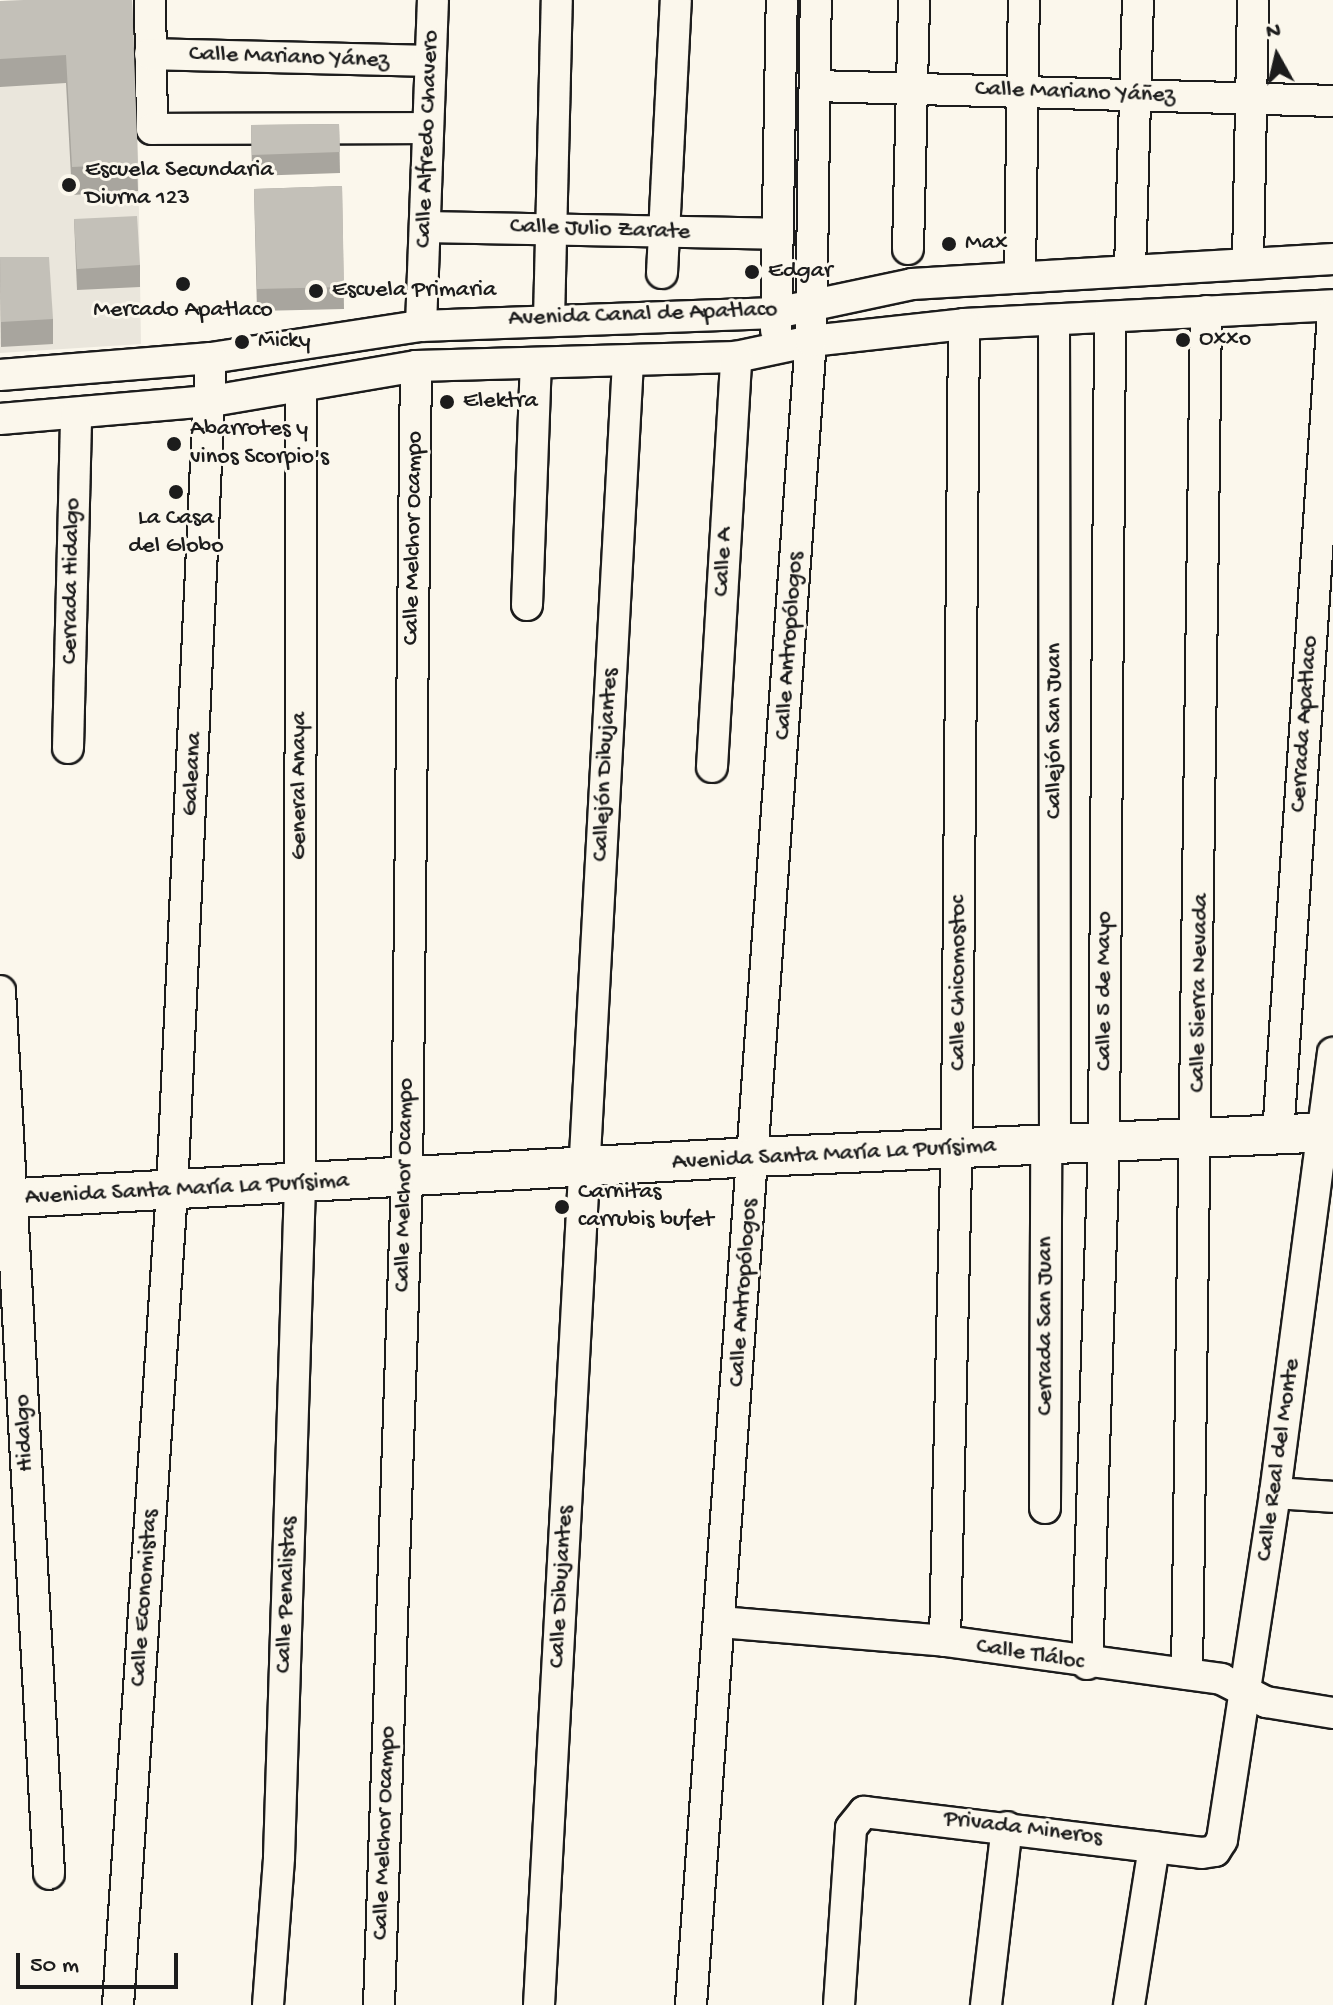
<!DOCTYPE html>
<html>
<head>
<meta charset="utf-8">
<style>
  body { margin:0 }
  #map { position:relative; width:1333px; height:2005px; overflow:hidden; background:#fbf7ec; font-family:"Gochi Hand",sans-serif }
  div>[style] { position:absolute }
  .built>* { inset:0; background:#eae6dc }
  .roads { filter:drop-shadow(2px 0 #1c1c1c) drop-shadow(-2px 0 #1c1c1c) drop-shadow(0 2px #1c1c1c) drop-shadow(0 -2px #1c1c1c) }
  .minor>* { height:30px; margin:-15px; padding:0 15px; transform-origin:15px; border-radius:15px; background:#fbf7ec }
  .major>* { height:38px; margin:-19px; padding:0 19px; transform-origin:19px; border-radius:19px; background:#fbf7ec }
  .wall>* { inset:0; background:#a8a59e }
  .building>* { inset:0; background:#c3c0b8 }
  .dots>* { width:22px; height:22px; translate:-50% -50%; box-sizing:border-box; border:4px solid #fbf7ec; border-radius:50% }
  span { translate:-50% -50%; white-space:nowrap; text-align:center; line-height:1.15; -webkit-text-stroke:6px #fbf7ec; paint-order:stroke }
  .street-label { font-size:24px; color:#1c1c1c }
  .poi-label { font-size:24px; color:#1c1c1c }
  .left { translate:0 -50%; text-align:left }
  .north { position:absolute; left:1237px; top:16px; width:80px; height:80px; -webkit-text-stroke:6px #fbf7ec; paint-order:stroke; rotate:352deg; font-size:22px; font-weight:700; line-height:32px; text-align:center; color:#1c1c1c }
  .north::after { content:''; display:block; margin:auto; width:28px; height:36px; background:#1c1c1c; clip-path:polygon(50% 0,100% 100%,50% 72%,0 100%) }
  .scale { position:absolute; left:16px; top:1953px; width:162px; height:36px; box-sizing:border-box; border:4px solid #1c1c1c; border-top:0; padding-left:10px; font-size:24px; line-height:28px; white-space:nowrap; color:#1c1c1c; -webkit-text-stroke:6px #fbf7ec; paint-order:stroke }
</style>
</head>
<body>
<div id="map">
  <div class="built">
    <div style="clip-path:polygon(136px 19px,141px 344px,0 353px,0 26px)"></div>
  </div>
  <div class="roads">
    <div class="minor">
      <div style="left:150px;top:0;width:129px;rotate:89.1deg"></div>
      <div style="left:152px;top:129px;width:275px;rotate:-0.2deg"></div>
      <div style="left:150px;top:54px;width:278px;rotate:1.4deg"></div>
      <div style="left:816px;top:86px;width:517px;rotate:1.66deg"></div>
      <div style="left:426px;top:227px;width:349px;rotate:1.1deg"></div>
      <div style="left:908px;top:249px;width:249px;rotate:-88.6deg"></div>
      <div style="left:1248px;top:262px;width:262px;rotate:-88.9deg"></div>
      <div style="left:1130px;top:269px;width:269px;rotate:-88.3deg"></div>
      <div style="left:662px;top:273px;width:273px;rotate:-87.1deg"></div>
      <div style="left:1020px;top:275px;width:275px;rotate:-89.2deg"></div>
      <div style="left:549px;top:319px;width:319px;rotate:-88.6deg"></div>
      <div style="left:1054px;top:320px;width:823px;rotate:89.93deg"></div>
      <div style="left:421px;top:326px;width:326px;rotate:-87.9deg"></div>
      <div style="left:776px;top:330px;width:330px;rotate:-89deg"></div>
      <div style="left:0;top:375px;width:212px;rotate:-4.6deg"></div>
      <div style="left:211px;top:358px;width:212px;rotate:-8.7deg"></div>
      <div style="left:421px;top:326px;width:355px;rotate:-2.1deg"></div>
      <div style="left:776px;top:313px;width:139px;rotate:-12deg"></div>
      <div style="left:912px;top:284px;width:422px;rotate:-3.4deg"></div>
      <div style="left:0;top:419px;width:213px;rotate:-4.9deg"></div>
      <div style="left:212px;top:401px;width:207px;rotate:-9.7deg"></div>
      <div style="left:416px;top:366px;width:320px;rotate:-1.6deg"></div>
      <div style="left:736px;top:357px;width:77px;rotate:-12deg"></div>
      <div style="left:811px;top:341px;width:154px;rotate:-6.3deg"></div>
      <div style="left:964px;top:324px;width:369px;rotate:-2.9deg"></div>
      <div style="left:527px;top:605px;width:242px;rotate:-87.9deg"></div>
      <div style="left:68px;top:748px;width:335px;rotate:-88.6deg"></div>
      <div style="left:712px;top:767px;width:411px;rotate:-86.6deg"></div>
      <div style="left:0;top:991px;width:884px;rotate:86.82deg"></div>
      <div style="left:1278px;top:1135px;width:824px;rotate:-86.17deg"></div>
      <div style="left:1275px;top:1493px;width:58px;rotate:3.9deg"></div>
      <div style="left:1045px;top:1508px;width:364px;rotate:-89.8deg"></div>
      <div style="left:720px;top:1622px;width:226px;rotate:4.8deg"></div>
      <div style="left:945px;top:1641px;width:279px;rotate:7.8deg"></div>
      <div style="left:1221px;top:1679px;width:51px;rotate:27.1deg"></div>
      <div style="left:1266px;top:1702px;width:68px;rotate:9.3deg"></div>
      <div style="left:945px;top:1641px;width:517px;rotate:-88.67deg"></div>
      <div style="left:957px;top:1124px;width:800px;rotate:-89.5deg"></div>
      <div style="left:1087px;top:1664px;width:522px;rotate:-88.13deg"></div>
      <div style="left:1104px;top:1142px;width:825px;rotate:-89.58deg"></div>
      <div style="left:1187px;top:1674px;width:1363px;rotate:-89.2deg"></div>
      <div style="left:118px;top:2005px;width:817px;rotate:-86.21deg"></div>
      <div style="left:172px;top:1190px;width:833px;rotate:-87.32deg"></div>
      <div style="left:268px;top:2005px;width:148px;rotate:-85.7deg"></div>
      <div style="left:279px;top:1857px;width:672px;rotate:-88.21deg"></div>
      <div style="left:300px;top:1185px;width:798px;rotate:-89.93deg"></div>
      <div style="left:379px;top:2005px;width:825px;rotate:-88.06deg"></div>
      <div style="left:407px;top:1180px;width:814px;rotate:-89.37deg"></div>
      <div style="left:539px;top:2005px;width:1646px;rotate:-86.9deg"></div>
      <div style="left:691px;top:2005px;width:1668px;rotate:-85.88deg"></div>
      <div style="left:811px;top:341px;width:341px;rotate:-89.2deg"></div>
      <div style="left:839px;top:2005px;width:177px;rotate:-86.1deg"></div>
      <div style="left:851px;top:1828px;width:21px;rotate:-51deg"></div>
      <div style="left:864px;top:1812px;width:340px;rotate:6.9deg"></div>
      <div style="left:1202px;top:1853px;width:13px;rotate:-9deg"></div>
      <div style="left:1215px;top:1851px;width:13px;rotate:-58deg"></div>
      <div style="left:1222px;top:1840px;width:351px;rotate:-81.3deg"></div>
      <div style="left:1275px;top:1493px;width:444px;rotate:-82.5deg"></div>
      <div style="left:986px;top:2005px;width:179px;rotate:-83.3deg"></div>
      <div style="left:1129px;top:2005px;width:160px;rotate:-81deg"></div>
    </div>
    <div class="major">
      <div style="left:0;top:1199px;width:755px;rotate:-3.19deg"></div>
      <div style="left:754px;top:1157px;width:580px;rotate:-2.47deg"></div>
    </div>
  </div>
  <div class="wall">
    <div style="clip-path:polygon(132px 0,138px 191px,72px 195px,66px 83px,0 87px,0 1px)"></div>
    <div style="clip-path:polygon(339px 124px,340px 173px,252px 176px,251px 125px)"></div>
    <div style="clip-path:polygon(342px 186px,344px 309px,257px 311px,254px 189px)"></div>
    <div style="clip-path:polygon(74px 219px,140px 265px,140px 287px,77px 290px)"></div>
    <div style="clip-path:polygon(0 257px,53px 319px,53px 344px,1px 347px)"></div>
  </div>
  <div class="building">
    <div style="clip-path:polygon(24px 0,132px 0,138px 164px,72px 167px,66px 55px,0 59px,0 1px)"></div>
    <div style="clip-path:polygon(339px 124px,340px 152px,252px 155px,251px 125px)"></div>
    <div style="clip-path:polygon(342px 186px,344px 287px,257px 289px,254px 189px)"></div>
    <div style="clip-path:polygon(137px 216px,140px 265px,77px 269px,74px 219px)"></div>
    <div style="clip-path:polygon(0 257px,49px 257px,53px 319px,1px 322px)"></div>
  </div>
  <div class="dots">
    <div style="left:69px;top:185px;background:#1c1c1c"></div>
    <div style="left:949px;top:244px;background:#1c1c1c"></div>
    <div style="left:752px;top:272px;background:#1c1c1c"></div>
    <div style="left:183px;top:284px;background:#1c1c1c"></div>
    <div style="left:316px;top:291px;background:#1c1c1c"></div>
    <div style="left:1183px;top:340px;background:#1c1c1c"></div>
    <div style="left:242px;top:342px;background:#1c1c1c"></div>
    <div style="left:447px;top:402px;background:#1c1c1c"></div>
    <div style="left:174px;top:444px;background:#1c1c1c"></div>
    <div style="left:176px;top:492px;background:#1c1c1c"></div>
    <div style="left:562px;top:1207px;background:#1c1c1c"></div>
  </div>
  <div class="street-label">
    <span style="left:289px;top:58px;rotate:2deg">Calle Mariano Yánez</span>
    <span style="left:1075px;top:93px;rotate:2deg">Calle Mariano Yáñez</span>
    <span style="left:428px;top:139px;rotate:-88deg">Calle Alfredo Chavero</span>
    <span style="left:600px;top:230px;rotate:2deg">Calle Julio Zarate</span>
    <span style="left:643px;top:315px;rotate:-2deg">Avenida Canal de Apatlaco</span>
    <span style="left:414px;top:538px;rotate:-89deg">Calle Melchor Ocampo</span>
    <span style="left:724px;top:562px;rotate:-87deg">Calle A</span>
    <span style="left:72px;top:581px;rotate:-89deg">Cerrada Hidalgo</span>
    <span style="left:790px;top:646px;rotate:-86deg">Calle Antropólogos</span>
    <span style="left:1305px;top:724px;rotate:-86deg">Cerrada Apatlaco</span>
    <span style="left:1055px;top:731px;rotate:-90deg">Callejón San Juan</span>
    <span style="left:606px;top:765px;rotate:-87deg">Callejón Dibujantes</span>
    <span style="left:193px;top:774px;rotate:-87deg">Galeana</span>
    <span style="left:300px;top:786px;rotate:-90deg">General Anaya</span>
    <span style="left:959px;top:983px;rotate:-90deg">Calle Chicomostoc</span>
    <span style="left:1105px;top:991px;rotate:-90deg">Calle 5 de Mayo</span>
    <span style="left:1200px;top:993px;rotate:-89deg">Calle Sierra Nevada</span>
    <span style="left:834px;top:1155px;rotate:-3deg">Avenida Santa María La Purísima</span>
    <span style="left:405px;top:1185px;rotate:-89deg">Calle Melchor Ocampo</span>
    <span style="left:187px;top:1190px;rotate:-3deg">Avenida Santa María La Purísima</span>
    <span style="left:744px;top:1293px;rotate:-86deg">Calle Antropólogos</span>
    <span style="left:1046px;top:1326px;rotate:-90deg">Cerrada San Juan</span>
    <span style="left:25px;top:1433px;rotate:-93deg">Hidalgo</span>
    <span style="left:1279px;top:1460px;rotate:-82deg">Calle Real del Monte</span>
    <span style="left:562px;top:1587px;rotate:-87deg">Calle Dibujantes</span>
    <span style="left:287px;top:1595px;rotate:-88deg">Calle Penalistas</span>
    <span style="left:145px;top:1598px;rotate:-86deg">Calle Economistas</span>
    <span style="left:1030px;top:1655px;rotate:9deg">Calle Tláloc</span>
    <span style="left:1023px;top:1829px;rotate:7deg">Privada Mineros</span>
    <span style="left:385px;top:1833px;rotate:-88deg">Calle Melchor Ocampo</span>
  </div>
  <div class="poi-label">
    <span class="left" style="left:85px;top:185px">Escuela Secundaria<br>Diurna 123</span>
    <span class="left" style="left:965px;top:244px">Max</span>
    <span class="left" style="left:768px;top:272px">Edgar</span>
    <span class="left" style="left:332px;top:291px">Escuela Primaria</span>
    <span style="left:183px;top:311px">Mercado Apatlaco</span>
    <span class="left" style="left:1199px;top:340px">Oxxo</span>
    <span class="left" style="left:258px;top:342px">Micky</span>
    <span class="left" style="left:463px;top:402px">Elektra</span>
    <span class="left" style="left:190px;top:444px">Abarrotes y<br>vinos Scorpio's</span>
    <span style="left:176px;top:533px">La Casa<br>del Globo</span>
    <span class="left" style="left:578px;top:1207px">Carnitas<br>carrubis bufet</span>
  </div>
  <div class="north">N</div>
  <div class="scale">50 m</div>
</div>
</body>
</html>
